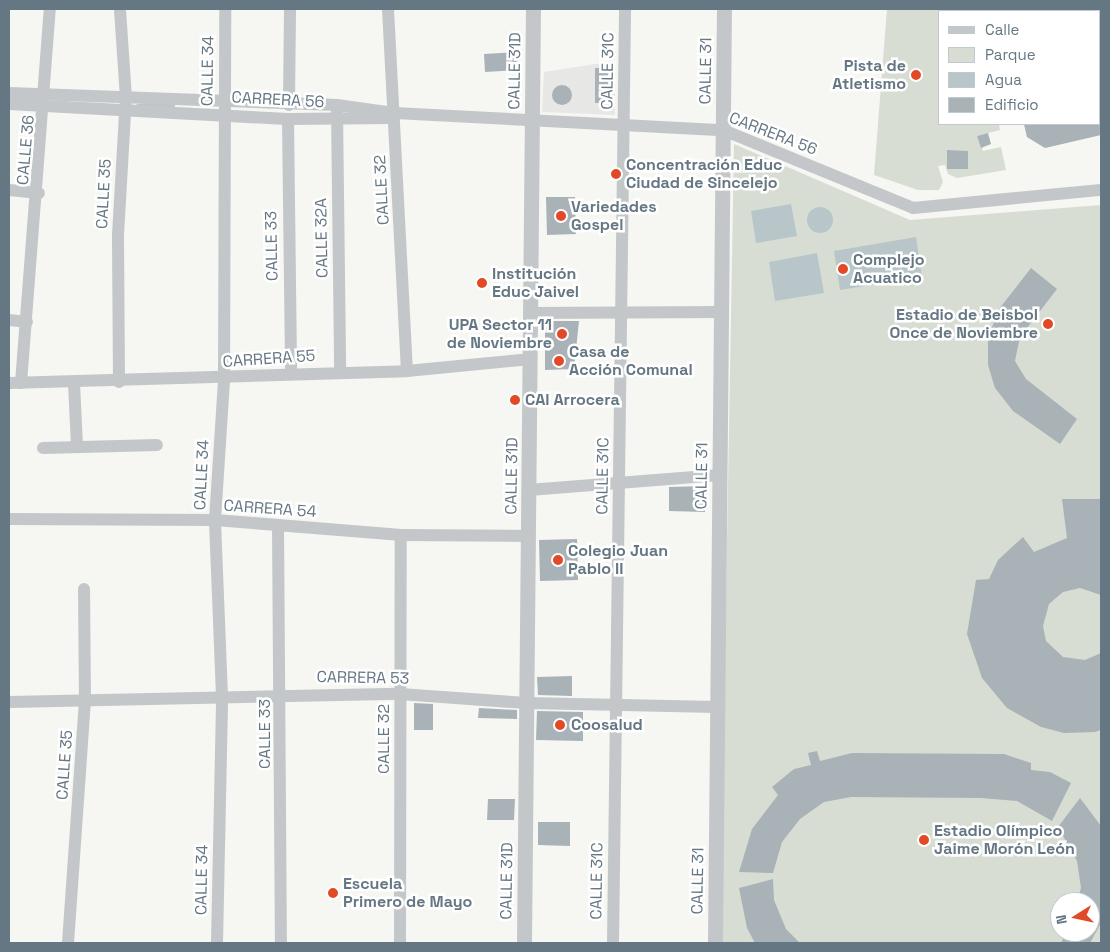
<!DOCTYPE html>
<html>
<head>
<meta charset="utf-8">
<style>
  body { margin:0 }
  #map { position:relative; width:1110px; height:952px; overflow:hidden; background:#f6f6f2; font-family:"Space Grotesk",sans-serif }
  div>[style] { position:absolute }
  .built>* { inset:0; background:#e7e7e6 }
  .green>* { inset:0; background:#d7ddd3 }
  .water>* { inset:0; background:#b9c6c9 }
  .round { border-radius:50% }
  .stream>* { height:3px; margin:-1.5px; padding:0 1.5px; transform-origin:1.5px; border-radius:1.5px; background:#b9c6c9 }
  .building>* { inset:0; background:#a9b2b7 }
  .minor>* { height:12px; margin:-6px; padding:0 6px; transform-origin:6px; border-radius:6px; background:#c3c7ca }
  .tertiary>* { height:15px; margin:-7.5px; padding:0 7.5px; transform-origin:7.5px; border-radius:7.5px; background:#c3c7ca }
  .dots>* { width:14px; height:14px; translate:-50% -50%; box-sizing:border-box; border:2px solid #fff; border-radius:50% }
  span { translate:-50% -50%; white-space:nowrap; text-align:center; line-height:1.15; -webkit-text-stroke:5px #fff; paint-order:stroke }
  .poi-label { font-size:16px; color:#657783; font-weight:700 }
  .right { translate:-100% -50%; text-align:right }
  .left { translate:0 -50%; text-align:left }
  .street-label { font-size:16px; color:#657783 }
  .frame { position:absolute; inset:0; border:10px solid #657783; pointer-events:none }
  .legend { position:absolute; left:938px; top:10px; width:162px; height:115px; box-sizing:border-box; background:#fff; border:1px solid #c1c9cd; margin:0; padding:6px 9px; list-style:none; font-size:15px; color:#657783 }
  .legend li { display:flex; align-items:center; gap:10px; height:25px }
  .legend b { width:25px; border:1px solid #c1c9cd }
  .north { position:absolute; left:1050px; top:892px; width:50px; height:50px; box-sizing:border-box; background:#fff; border:1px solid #c1c9cd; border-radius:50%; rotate:260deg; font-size:14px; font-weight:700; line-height:20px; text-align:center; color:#657783 }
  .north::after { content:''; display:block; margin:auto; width:18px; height:22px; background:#e24926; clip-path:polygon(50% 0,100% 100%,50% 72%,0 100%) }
</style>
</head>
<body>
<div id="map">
  <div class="built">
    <div style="clip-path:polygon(615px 61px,615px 115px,542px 112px,544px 72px)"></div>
  </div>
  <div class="green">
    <div style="clip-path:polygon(887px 9px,976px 9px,939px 11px,939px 124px,999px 124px,1000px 130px,977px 136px,983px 151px,1001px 147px,1006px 170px,957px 178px,948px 174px,945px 165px,938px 166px,943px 182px,939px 190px,918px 190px,874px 175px)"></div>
    <div style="clip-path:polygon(994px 9px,1101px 9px,1101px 134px,1045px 148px,1027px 137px,1024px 124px,1099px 124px,1099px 11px)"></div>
    <div style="clip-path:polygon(evenodd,734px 144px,910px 220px,1101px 205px,1101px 943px,720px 943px,734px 144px,1060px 902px,1090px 902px,1090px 932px,1060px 932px,1060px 902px)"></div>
  </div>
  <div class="water">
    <div style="clip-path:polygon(791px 204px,797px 236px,756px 243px,751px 211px)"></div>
    <div class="round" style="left:807px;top:207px;width:26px;height:26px"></div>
    <div style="clip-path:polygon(916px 237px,922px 277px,840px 290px,834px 251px)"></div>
    <div style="clip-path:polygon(817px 253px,824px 293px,775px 301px,769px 262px)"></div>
  </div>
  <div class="stream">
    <div style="left:137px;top:105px;width:36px"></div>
  </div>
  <div class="building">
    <div style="clip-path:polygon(517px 52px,518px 70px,485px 72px,484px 54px)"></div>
    <div style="clip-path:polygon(595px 68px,608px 68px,608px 103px,595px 103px)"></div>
    <div class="round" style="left:552px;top:85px;width:20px;height:20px"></div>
    <div style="clip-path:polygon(1024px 124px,1101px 124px,1101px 135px,1045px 148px,1027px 137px)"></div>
    <div style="clip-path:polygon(988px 133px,991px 144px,981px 148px,977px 136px)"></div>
    <div style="clip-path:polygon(947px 150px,968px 151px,968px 169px,947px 169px)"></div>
    <div style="clip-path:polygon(546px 197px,575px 197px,576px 234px,547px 235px)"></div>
    <div style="clip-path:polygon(1031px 268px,1057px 289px,1020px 337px,1015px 361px,1026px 379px,1077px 419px,1060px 444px,1013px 411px,995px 388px,988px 365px,988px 338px,999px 309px)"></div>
    <div style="clip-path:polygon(545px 321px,579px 321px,574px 369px,545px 370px)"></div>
    <div style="clip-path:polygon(705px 486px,705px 512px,669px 511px,669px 487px)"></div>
    <div style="clip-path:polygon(1062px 499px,1101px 499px,1101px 595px,1080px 588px,1063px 592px,1049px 604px,1043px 626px,1046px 641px,1063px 657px,1085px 660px,1101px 653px,1101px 730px,1095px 732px,1064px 733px,1041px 727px,1007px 708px,982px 678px,967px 634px,976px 580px,989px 579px,998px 560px,1023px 537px,1034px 552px,1067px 538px)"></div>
    <div style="clip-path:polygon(577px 539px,578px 580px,540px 581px,539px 540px)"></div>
    <div style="clip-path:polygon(572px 676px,572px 696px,538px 695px,537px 677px)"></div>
    <div style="clip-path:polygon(414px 703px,433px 704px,433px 730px,414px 730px)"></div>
    <div style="clip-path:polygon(479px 708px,517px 710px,517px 719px,478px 718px)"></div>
    <div style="clip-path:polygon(537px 711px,583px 712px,583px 741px,536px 740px)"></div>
    <div style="clip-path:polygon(817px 751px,820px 761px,852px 753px,1004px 754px,1031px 763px,1031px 770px,1050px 772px,1071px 783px,1052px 821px,1017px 801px,981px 798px,851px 797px,824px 802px,800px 819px,782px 842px,773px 873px,739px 872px,752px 829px,778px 795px,772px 787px,794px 769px,811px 765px,808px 753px)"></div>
    <div style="clip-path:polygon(1080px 798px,1101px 826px,1101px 923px,1090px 943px,1061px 943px,1066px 932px,1090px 932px,1090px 902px,1077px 902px,1081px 888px,1077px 861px,1058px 827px)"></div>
    <div style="clip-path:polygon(488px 799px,515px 799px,514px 820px,487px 820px)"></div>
    <div style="clip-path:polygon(538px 822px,570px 822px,570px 846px,538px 845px)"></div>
    <div style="clip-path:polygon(773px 879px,774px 900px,786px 929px,800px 943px,755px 943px,747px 928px,739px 888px)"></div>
  </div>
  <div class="minor">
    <div style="left:388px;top:9px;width:362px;rotate:87deg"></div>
    <div style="left:9px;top:93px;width:328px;rotate:2.1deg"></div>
    <div style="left:337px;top:105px;width:59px;rotate:7.9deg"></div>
    <div style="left:395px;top:113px;width:328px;rotate:3deg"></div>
    <div style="left:723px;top:130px;width:205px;rotate:22.3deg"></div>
    <div style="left:913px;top:208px;width:189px;rotate:-5.5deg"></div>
    <div style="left:9px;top:104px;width:279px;rotate:3.1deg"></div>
    <div style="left:288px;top:119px;width:102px;rotate:-0.6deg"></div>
    <div style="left:390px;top:118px;width:7px;rotate:-45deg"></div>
    <div style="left:289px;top:105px;width:96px;rotate:-89.4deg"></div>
    <div style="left:337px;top:111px;width:260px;rotate:89.3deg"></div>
    <div style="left:288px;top:119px;width:254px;rotate:89.3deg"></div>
    <div style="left:9px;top:190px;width:30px;rotate:6deg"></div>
    <div style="left:531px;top:313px;width:190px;rotate:-0.3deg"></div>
    <div style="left:9px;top:320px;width:18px;rotate:6deg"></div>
    <div style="left:119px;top:382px;width:147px;rotate:-90.4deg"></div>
    <div style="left:118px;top:235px;width:137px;rotate:-86.7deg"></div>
    <div style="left:126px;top:98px;width:89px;rotate:-93.9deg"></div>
    <div style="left:9px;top:383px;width:398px;rotate:-1.7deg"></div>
    <div style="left:407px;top:371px;width:125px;rotate:-5.5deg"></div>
    <div style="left:21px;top:383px;width:375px;rotate:-85.6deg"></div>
    <div style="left:74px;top:383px;width:64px;rotate:87.3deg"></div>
    <div style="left:43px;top:448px;width:114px;rotate:-1.5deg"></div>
    <div style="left:529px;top:490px;width:191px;rotate:-4.5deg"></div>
    <div style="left:9px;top:519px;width:206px;rotate:0.3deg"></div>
    <div style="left:215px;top:520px;width:187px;rotate:4.6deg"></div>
    <div style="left:401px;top:535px;width:128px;rotate:0.4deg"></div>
    <div style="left:278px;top:525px;width:418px;rotate:89.6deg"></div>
    <div style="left:9px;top:702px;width:391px;rotate:-1.2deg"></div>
    <div style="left:400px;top:694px;width:127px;rotate:4.1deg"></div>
    <div style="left:527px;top:703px;width:190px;rotate:1.2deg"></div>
    <div style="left:68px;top:943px;width:243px;rotate:-86deg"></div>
    <div style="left:85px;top:701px;width:112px;rotate:-90.5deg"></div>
    <div style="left:217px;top:943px;width:247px;rotate:-88.8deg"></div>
    <div style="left:222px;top:696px;width:176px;rotate:-92.3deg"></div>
    <div style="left:215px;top:520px;width:141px;rotate:-86.3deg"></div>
    <div style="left:224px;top:379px;width:370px;rotate:-89.8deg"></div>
    <div style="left:400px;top:943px;width:408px;rotate:-89.9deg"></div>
    <div style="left:613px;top:943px;width:934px;rotate:-89.26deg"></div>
  </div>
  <div class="tertiary">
    <div style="left:524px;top:943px;width:934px;rotate:-89.45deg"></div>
    <div style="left:715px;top:943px;width:934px;rotate:-89.45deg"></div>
  </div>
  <div class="dots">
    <div style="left:916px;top:75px;background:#e24926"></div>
    <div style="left:616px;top:174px;background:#e24926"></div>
    <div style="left:561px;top:216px;background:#e24926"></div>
    <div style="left:843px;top:269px;background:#e24926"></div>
    <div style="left:482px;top:283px;background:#e24926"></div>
    <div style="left:1048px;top:324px;background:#e24926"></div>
    <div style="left:562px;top:334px;background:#e24926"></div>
    <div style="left:559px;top:361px;background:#e24926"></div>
    <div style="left:515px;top:400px;background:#e24926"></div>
    <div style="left:558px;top:560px;background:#e24926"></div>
    <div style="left:560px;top:725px;background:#e24926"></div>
    <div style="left:924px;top:840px;background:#e24926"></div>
    <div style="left:333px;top:893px;background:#e24926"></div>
  </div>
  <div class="poi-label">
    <span class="right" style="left:906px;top:75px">Pista de<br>Atletismo</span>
    <span class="left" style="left:626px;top:174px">Concentración Educ<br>Ciudad de Sincelejo</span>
    <span class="left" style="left:571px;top:216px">Variedades<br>Gospel</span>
    <span class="left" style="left:853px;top:269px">Complejo<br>Acuatico</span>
    <span class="left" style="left:492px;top:283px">Institución<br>Educ Jaivel</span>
    <span class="right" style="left:1038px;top:324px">Estadio de Beisbol<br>Once de Noviembre</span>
    <span class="right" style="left:552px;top:334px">UPA Sector 11<br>de Noviembre</span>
    <span class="left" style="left:569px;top:361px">Casa de<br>Acción Comunal</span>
    <span class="left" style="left:525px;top:400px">CAI Arrocera</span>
    <span class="left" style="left:568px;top:560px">Colegio Juan<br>Pablo II</span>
    <span class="left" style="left:571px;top:725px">Coosalud</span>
    <span class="left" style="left:934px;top:840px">Estadio Olímpico<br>Jaime Morón León</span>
    <span class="left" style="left:343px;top:893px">Escuela<br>Primero de Mayo</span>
  </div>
  <div class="street-label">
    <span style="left:208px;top:71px;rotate:-89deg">CALLE 34</span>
    <span style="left:515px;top:71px;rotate:-89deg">CALLE 31D</span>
    <span style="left:608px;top:71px;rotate:-89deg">CALLE 31C</span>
    <span style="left:706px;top:71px;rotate:-89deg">CALLE 31</span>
    <span style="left:278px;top:100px;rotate:3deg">CARRERA 56</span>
    <span style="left:773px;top:134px;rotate:21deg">CARRERA 56</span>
    <span style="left:26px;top:150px;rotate:-85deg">CALLE 36</span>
    <span style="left:382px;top:190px;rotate:-93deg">CALLE 32</span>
    <span style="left:104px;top:194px;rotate:-87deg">CALLE 35</span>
    <span style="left:322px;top:238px;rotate:-91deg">CALLE 32A</span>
    <span style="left:272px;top:246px;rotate:-91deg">CALLE 33</span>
    <span style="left:269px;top:359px;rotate:-4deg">CARRERA 55</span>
    <span style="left:202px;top:475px;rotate:-87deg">CALLE 34</span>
    <span style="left:512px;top:476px;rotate:-89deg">CALLE 31D</span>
    <span style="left:603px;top:476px;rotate:-89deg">CALLE 31C</span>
    <span style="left:702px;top:476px;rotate:-89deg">CALLE 31</span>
    <span style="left:270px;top:509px;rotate:4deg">CARRERA 54</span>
    <span style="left:363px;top:678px;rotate:1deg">CARRERA 53</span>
    <span style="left:265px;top:734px;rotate:-90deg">CALLE 33</span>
    <span style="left:384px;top:739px;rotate:-90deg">CALLE 32</span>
    <span style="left:65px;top:765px;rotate:-86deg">CALLE 35</span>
    <span style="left:202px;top:880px;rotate:-89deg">CALLE 34</span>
    <span style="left:507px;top:881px;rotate:-89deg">CALLE 31D</span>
    <span style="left:597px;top:881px;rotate:-89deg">CALLE 31C</span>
    <span style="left:698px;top:881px;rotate:-89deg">CALLE 31</span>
  </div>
  <div class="frame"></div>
  <ul class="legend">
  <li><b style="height:6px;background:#c3c7ca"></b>Calle</li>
  <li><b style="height:14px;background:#d7ddd3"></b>Parque</li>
  <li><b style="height:14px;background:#b9c6c9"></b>Agua</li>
  <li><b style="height:14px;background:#a9b2b7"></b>Edificio</li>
  </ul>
  <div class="north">N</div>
</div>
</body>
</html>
